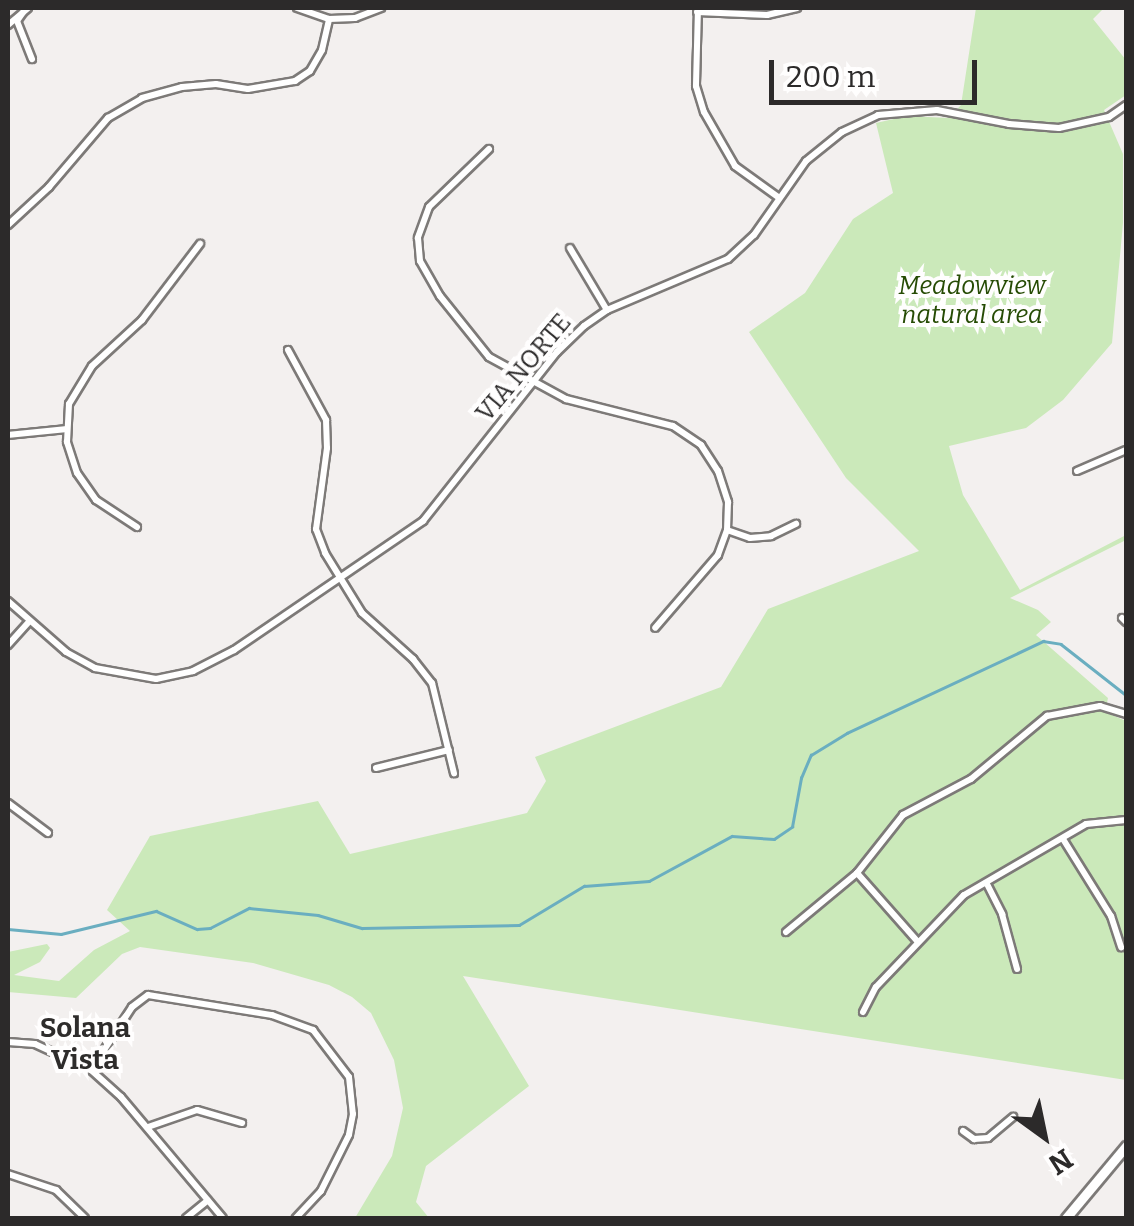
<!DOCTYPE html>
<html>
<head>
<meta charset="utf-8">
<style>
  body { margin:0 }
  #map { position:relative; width:1134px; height:1226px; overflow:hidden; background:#f3f0ef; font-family:Bitter,serif }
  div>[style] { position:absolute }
  .green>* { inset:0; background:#cbe9ba }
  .stream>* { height:2.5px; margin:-1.25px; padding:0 1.25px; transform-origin:1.25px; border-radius:1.25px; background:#6aaec0 }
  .roads { filter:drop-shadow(2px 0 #7d7a78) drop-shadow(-2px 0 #7d7a78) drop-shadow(0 2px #7d7a78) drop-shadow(0 -2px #7d7a78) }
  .minor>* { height:6px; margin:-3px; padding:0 3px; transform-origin:3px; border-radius:3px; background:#fff }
  .major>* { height:9px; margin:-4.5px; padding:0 4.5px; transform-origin:4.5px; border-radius:4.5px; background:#fff }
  span { translate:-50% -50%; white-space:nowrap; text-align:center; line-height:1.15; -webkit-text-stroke:8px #fffefe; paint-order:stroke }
  .park-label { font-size:25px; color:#264b04; font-style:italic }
  .street-label { font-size:25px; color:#2c2a2a }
  .neighbourhood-label { font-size:28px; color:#2e2c2b; font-weight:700 }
  .frame { position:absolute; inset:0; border:10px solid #2c2a2a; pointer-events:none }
  .north { position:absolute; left:994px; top:1086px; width:100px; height:100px; -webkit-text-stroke:8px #fffefe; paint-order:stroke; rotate:147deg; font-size:28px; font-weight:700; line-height:40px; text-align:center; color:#2c2a2a }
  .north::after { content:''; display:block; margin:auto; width:35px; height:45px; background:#2c2a2a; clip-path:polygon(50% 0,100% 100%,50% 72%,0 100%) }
  .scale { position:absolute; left:769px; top:60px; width:208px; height:45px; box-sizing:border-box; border:5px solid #2c2a2a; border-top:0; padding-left:12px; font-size:30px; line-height:35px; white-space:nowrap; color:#2c2a2a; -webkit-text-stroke:8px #fffefe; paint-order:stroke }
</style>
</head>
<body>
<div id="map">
  <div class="green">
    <div style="clip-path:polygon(976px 8px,1104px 8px,1093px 19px,1126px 60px,1126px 95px,1104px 110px,1123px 154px,1123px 223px,1112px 343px,1063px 400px,1026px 428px,949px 446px,963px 495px,1020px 590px,1126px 535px,1126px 540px,1010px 598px,1038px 610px,1051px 622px,1036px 635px,1108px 698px,1105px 712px,1126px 721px,1126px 1080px,463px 976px,529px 1086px,426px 1166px,416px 1202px,429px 1218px,355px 1218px,392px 1156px,403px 1108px,394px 1060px,371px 1013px,352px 997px,329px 985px,253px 963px,140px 947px,122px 954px,76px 998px,8px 992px,8px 952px,47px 944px,50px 948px,40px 962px,14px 975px,59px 981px,94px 950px,130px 931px,107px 910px,150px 836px,318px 801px,350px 854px,527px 813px,546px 781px,535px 757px,721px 687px,768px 609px,919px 551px,846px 478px,749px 332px,805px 293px,853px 219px,893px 193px,876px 123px,907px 116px,949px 118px,961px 105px)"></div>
  </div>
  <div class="stream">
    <div style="left:8px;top:929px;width:53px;rotate:5.4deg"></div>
    <div style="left:61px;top:934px;width:98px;rotate:-13.6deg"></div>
    <div style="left:156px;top:911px;width:45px;rotate:23.7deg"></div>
    <div style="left:197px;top:929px;width:13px;rotate:-4deg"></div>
    <div style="left:210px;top:928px;width:44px;rotate:-27.1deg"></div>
    <div style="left:249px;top:908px;width:69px;rotate:5.8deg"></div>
    <div style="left:318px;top:915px;width:46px;rotate:16.5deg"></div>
    <div style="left:362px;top:928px;width:157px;rotate:-1.1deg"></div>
    <div style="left:519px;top:925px;width:76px;rotate:-31deg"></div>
    <div style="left:584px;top:886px;width:65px;rotate:-4.4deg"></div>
    <div style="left:649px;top:881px;width:94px;rotate:-28.5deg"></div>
    <div style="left:732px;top:836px;width:42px;rotate:4.1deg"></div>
    <div style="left:774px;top:839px;width:22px;rotate:-34deg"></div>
    <div style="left:792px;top:827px;width:50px;rotate:-79.6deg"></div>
    <div style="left:801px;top:778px;width:25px;rotate:-67deg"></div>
    <div style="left:811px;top:755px;width:42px;rotate:-31.4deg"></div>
    <div style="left:847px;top:733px;width:217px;rotate:-25.1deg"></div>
    <div style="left:1043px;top:641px;width:18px;rotate:9deg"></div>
    <div style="left:1061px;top:644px;width:83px;rotate:38.1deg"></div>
  </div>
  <div class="roads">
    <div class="minor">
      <div style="left:297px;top:8px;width:34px;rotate:19deg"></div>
      <div style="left:329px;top:19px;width:26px;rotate:-2deg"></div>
      <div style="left:355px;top:18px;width:28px;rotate:-21deg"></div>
      <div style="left:698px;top:8px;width:78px;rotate:91.5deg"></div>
      <div style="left:696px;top:86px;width:27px;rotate:73deg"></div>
      <div style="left:704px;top:112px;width:62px;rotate:60.1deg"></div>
      <div style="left:735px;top:166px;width:53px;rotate:35.8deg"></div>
      <div style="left:24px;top:11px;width:12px;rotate:125deg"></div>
      <div style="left:17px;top:21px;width:41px;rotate:68.5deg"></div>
      <div style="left:697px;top:12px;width:70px;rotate:2.5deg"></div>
      <div style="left:767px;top:15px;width:31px;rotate:-13deg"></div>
      <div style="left:8px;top:25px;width:26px;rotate:-40deg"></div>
      <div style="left:489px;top:149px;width:83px;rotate:136deg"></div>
      <div style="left:429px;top:207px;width:33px;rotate:110deg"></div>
      <div style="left:418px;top:238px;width:23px;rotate:85deg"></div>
      <div style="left:420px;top:261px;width:40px;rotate:60.3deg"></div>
      <div style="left:440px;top:296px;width:78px;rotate:51.2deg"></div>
      <div style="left:489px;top:357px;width:88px;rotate:28.6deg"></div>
      <div style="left:566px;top:399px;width:110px;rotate:14.2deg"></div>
      <div style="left:673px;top:426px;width:34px;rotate:34deg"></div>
      <div style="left:701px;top:445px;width:31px;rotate:57deg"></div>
      <div style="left:718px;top:471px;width:33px;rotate:72deg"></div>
      <div style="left:728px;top:502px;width:28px;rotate:92deg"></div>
      <div style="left:727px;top:530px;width:27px;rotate:110deg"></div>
      <div style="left:718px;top:555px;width:96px;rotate:130.8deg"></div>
      <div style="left:8px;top:225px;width:56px;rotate:-42.8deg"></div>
      <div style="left:49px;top:187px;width:91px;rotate:-49.5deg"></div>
      <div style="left:108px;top:118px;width:39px;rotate:-30deg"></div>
      <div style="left:142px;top:98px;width:41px;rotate:-15.4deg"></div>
      <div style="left:182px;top:87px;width:34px;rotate:-5deg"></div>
      <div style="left:216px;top:84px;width:32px;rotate:9deg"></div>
      <div style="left:248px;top:89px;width:48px;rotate:-9.7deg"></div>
      <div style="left:295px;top:81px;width:18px;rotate:-34deg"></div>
      <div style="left:310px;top:71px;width:24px;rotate:-60deg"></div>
      <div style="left:322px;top:50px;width:32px;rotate:-77deg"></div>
      <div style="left:570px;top:248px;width:72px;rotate:59.2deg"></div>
      <div style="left:288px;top:350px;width:80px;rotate:61.5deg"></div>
      <div style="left:326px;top:420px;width:28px;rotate:88deg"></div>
      <div style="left:327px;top:448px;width:82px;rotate:97.7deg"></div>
      <div style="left:316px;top:529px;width:26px;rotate:69deg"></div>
      <div style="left:325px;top:553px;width:70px;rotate:58.3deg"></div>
      <div style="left:362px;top:613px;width:69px;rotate:42deg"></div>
      <div style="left:413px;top:659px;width:31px;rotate:52deg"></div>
      <div style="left:432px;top:683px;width:93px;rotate:76.3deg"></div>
      <div style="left:8px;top:435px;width:59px;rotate:-5.8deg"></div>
      <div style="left:1077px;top:471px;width:53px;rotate:-23.2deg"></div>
      <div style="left:137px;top:527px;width:49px;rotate:-146.6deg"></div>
      <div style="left:96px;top:500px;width:33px;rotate:-125deg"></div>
      <div style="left:77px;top:473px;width:33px;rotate:-108deg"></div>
      <div style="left:67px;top:442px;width:38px;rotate:-87deg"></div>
      <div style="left:69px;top:404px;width:44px;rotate:-58.8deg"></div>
      <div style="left:92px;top:366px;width:68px;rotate:-42.6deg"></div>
      <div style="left:142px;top:320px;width:96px;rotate:-52.7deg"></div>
      <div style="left:727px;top:530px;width:24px;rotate:19deg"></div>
      <div style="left:750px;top:538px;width:21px;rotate:-5deg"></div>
      <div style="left:771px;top:536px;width:28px;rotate:-26deg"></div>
      <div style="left:8px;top:601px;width:77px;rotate:41.3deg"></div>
      <div style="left:66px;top:652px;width:33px;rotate:29deg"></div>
      <div style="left:95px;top:668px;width:62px;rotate:10.2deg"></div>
      <div style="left:156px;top:679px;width:38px;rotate:-12deg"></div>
      <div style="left:193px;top:671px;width:46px;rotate:-27.1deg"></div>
      <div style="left:234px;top:650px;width:229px;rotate:-34.3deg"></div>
      <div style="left:423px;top:521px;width:216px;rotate:-51.6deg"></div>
      <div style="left:557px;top:352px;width:37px;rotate:-44deg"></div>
      <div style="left:584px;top:326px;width:28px;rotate:-35deg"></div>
      <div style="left:607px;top:310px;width:131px;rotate:-22.9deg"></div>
      <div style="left:728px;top:259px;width:35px;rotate:-43deg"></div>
      <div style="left:754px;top:235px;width:90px;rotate:-54.9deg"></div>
      <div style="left:806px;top:161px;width:46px;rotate:-38.9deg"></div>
      <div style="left:842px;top:132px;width:40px;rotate:-25deg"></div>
      <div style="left:878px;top:115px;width:59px;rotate:-4.8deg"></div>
      <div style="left:937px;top:110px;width:73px;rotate:11deg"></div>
      <div style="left:1009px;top:124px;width:50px;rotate:4.6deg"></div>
      <div style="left:1059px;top:128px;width:51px;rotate:-12.4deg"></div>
      <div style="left:1109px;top:117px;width:21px;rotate:-35deg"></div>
      <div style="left:1122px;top:618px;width:6px;rotate:45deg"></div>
      <div style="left:8px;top:645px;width:31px;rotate:-48deg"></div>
      <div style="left:376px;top:768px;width:75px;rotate:-13.9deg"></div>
      <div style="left:8px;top:803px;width:50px;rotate:36.9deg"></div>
      <div style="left:1063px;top:839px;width:91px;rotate:58.1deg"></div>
      <div style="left:1111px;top:916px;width:33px;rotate:72deg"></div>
      <div style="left:857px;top:873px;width:74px;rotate:-51.6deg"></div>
      <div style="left:903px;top:815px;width:77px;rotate:-27.9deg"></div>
      <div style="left:971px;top:779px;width:99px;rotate:-39.7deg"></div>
      <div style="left:1047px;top:716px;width:54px;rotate:-10.7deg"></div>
      <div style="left:1100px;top:706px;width:27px;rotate:17deg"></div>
      <div style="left:987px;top:884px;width:34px;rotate:63deg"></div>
      <div style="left:1002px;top:914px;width:57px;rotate:74.7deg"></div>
      <div style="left:786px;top:932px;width:92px;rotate:-39.7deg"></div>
      <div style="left:857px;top:873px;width:92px;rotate:48.5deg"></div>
      <div style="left:863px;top:1012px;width:28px;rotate:-63deg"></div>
      <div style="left:876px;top:987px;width:127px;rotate:-46.3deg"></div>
      <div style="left:964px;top:895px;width:141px;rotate:-30.2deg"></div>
      <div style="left:1086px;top:824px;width:40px;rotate:-5.7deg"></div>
      <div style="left:8px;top:1042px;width:27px;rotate:4deg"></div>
      <div style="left:35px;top:1044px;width:62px;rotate:24.9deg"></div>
      <div style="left:91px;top:1070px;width:40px;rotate:42deg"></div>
      <div style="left:121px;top:1097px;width:158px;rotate:49.9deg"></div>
      <div style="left:91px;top:1070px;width:75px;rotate:-56.9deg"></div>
      <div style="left:132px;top:1007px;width:20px;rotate:-37deg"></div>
      <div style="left:148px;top:995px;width:126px;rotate:9.2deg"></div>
      <div style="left:272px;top:1015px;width:44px;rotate:20.1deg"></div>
      <div style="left:313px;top:1030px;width:59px;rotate:52.5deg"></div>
      <div style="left:349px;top:1077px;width:37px;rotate:84deg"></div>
      <div style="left:353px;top:1114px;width:21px;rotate:101deg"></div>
      <div style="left:349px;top:1135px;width:63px;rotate:116.6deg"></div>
      <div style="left:321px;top:1191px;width:37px;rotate:133deg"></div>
      <div style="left:148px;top:1127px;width:52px;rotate:-19.1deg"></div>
      <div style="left:197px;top:1110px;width:47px;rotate:16.1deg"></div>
      <div style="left:963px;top:1131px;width:14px;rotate:36deg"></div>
      <div style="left:974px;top:1139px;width:14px;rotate:-4deg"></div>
      <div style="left:988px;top:1138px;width:33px;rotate:-40deg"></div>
      <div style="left:8px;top:1174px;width:51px;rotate:18.4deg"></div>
      <div style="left:56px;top:1190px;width:40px;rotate:44deg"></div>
      <div style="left:186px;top:1218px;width:28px;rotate:-39deg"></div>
    </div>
    <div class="major">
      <div style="left:1066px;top:1218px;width:94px;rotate:-50.2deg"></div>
    </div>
  </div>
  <div class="park-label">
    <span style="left:972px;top:301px">Meadowview<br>natural area</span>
  </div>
  <div class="street-label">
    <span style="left:524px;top:368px;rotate:-50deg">VIA NORTE</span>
  </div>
  <div class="neighbourhood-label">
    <span style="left:85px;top:1044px">Solana<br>Vista</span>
  </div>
  <div class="frame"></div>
  <div class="north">N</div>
  <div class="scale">200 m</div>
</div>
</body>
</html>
